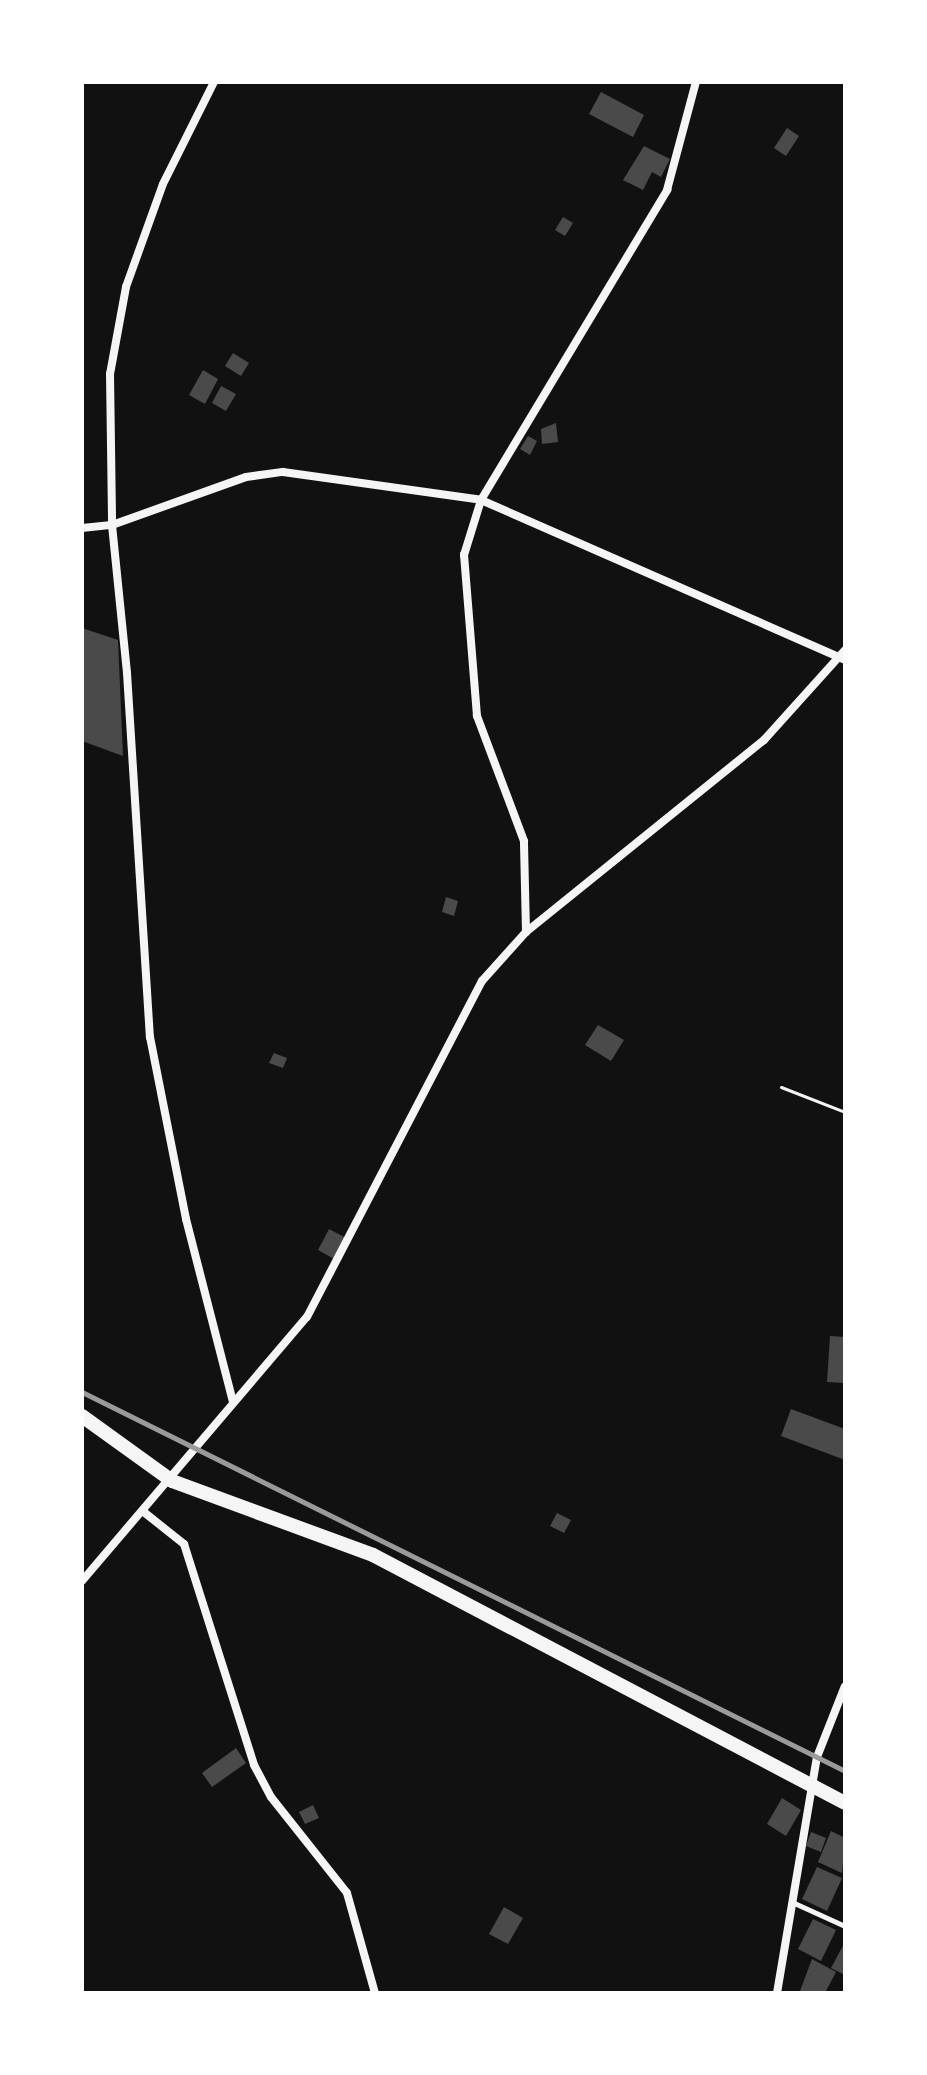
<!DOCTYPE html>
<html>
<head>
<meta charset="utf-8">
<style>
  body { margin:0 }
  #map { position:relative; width:927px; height:2075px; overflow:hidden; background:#111; font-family:"Roboto Condensed",sans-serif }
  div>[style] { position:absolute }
  .building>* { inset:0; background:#4a4a4a }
  .path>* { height:3px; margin:-1.5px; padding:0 1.5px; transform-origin:1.5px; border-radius:1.5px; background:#f5f5f5 }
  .service>* { height:5px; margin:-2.5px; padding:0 2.5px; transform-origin:2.5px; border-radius:2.5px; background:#f5f5f5 }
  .minor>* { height:8px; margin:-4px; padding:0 4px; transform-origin:4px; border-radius:4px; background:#f5f5f5 }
  .tertiary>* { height:14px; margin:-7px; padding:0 7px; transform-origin:7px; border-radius:7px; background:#f5f5f5 }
  .rail>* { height:5px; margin:-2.5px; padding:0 2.5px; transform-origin:2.5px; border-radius:2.5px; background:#9a9a9a }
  span { translate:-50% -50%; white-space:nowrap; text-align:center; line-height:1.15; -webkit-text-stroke:8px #fff; paint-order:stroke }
  .frame { position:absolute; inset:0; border:84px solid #fff; pointer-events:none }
</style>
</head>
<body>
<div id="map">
  <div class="building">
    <div style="clip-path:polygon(601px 92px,644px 115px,633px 137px,589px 114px)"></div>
    <div style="clip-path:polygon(787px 128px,799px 136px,786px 156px,774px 148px)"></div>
    <div style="clip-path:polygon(644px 146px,670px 159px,661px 177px,652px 172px,643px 190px,623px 180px)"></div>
    <div style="clip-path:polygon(563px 217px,573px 223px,565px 236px,555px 230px)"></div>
    <div style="clip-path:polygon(233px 353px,249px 363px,241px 376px,225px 366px)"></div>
    <div style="clip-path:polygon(203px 370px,218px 379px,205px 404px,189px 395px)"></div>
    <div style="clip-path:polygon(221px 386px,236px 394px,226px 411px,212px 403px)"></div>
    <div style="clip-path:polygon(556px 423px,558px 442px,542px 444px,541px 429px)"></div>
    <div style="clip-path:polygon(528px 436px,537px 441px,530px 455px,520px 449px)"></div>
    <div style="clip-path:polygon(82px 628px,118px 640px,123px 756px,82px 741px)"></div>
    <div style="clip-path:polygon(446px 897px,458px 901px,454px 916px,442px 912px)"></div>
    <div style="clip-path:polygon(598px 1025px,624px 1040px,611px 1061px,585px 1045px)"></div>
    <div style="clip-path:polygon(274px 1053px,287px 1058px,283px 1068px,269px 1063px)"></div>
    <div style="clip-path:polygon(329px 1229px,348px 1239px,336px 1260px,318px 1250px)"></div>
    <div style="clip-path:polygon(830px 1336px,845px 1337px,845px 1383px,827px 1382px)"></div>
    <div style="clip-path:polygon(791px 1409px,845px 1429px,845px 1460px,781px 1436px)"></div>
    <div style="clip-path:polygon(557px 1513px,571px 1520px,564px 1533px,550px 1526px)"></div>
    <div style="clip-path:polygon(236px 1748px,246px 1763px,212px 1787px,202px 1773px)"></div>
    <div style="clip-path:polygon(782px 1798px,801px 1810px,786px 1836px,767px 1824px)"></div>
    <div style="clip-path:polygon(313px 1805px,319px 1818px,305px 1824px,299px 1812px)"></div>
    <div style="clip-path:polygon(831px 1831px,845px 1838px,842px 1873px,818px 1862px)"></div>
    <div style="clip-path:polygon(811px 1832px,826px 1838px,821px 1852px,806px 1846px)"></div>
    <div style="clip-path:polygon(817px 1867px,842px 1878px,827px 1911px,802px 1899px)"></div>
    <div style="clip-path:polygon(504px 1907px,523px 1918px,508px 1944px,489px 1934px)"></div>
    <div style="clip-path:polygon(813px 1919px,836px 1930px,821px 1961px,798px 1949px)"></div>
    <div style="clip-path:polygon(845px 1942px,845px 1975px,831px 1968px)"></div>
    <div style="clip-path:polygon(812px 1959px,836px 1972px,825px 1993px,800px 1991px)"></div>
  </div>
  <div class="path">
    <div style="left:781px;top:1087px;width:69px;rotate:21.3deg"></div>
  </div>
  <div class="service">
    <div style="left:792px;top:1902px;width:58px;rotate:24.4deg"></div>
  </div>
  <div class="minor">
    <div style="left:214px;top:82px;width:114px;rotate:116.6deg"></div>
    <div style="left:163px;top:184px;width:109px;rotate:109.8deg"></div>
    <div style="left:126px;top:287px;width:88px;rotate:100.4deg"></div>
    <div style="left:110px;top:374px;width:151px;rotate:89.2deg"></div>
    <div style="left:112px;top:525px;width:149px;rotate:84.2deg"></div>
    <div style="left:127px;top:673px;width:365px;rotate:86.4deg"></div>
    <div style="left:150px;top:1037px;width:186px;rotate:78.8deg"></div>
    <div style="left:186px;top:1219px;width:189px;rotate:75.6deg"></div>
    <div style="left:82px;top:528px;width:30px;rotate:-6deg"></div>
    <div style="left:112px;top:525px;width:142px;rotate:-19.7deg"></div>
    <div style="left:246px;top:477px;width:37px;rotate:-8deg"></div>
    <div style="left:283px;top:472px;width:200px;rotate:8deg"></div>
    <div style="left:481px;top:500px;width:398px;rotate:23.7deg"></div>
    <div style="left:526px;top:932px;width:91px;rotate:-91.3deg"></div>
    <div style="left:524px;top:841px;width:134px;rotate:-110.6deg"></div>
    <div style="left:477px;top:716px;width:162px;rotate:-94.6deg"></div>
    <div style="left:464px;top:555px;width:58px;rotate:-72.8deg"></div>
    <div style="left:481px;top:500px;width:362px;rotate:-59deg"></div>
    <div style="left:667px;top:190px;width:112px;rotate:-75deg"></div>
    <div style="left:145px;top:1513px;width:50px;rotate:38.5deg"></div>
    <div style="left:184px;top:1544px;width:232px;rotate:72.4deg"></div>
    <div style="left:254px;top:1765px;width:36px;rotate:62deg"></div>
    <div style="left:271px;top:1797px;width:122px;rotate:51.6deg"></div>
    <div style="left:347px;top:1893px;width:104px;rotate:74.4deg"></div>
    <div style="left:82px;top:1581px;width:347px;rotate:-49.6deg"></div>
    <div style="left:307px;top:1317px;width:379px;rotate:-62.5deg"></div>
    <div style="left:482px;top:981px;width:66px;rotate:-48.1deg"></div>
    <div style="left:526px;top:932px;width:306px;rotate:-38.9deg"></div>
    <div style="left:764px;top:740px;width:121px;rotate:-48deg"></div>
    <div style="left:777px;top:1993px;width:239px;rotate:-80.4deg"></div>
    <div style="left:817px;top:1757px;width:76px;rotate:-68.5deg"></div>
  </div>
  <div class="tertiary">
    <div style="left:82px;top:1416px;width:111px;rotate:35.8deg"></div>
    <div style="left:172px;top:1481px;width:214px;rotate:20.2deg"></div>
    <div style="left:373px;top:1555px;width:533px;rotate:27.72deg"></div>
  </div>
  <div class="rail">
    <div style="left:82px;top:1392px;width:852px;rotate:26.41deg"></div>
  </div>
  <div class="frame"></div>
</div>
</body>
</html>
